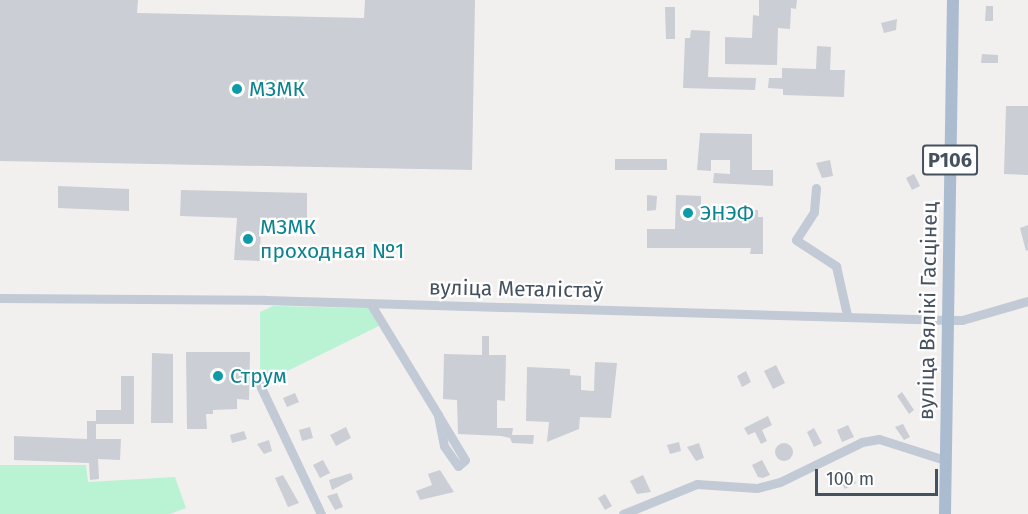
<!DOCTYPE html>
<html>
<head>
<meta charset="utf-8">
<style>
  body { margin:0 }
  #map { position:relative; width:1028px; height:514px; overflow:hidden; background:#f2efef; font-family:"Fira Sans",sans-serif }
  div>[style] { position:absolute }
  .green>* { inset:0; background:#baf3d4 }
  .building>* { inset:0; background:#cbced4 }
  .round { border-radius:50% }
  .minor>* { height:9px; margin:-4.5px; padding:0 4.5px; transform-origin:4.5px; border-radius:4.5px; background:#c2cad5 }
  .major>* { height:12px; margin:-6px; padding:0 6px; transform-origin:6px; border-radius:6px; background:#acbcd0 }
  .dots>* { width:16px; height:16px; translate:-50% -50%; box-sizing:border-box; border:3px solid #fff; border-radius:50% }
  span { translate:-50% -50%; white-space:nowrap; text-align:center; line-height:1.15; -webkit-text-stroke:4.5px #fff; paint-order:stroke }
  .shield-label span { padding:2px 4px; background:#fff; border:2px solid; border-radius:4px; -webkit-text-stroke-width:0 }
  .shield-label { font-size:20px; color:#45515e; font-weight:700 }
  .culture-label { font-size:21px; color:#0d838f }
  .left { translate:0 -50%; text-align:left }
  .street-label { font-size:21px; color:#45515e }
  .scale { position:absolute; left:815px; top:469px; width:123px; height:27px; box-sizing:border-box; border:3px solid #45515e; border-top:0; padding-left:8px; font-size:18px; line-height:21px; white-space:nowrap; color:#45515e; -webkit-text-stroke:4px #fff; paint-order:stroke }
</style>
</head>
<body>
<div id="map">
  <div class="green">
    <div style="clip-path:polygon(273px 306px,369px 308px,379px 326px,267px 381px,260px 375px,260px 312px)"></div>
    <div style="clip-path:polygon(0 465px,86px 465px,88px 482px,175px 477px,186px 508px,170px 514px,0 514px)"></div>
  </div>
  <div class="building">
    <div style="clip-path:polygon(0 0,138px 0,137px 13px,364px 18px,365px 0,475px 0,472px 170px,0 161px)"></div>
    <div style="clip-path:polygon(759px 0,797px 0,796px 9px,791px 8px,790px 29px,778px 28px,777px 65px,725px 64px,725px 37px,752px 38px,753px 15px,759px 16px)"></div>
    <div style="clip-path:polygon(986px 6px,993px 6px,993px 21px,985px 21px)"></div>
    <div style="clip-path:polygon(665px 7px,675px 7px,675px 39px,666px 39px)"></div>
    <div style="clip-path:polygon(897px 19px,896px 30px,884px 33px,881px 23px)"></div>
    <div style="clip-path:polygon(691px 30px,710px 31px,708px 77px,756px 78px,755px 90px,683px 88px,685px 38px,690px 38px)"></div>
    <div style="clip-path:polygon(817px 46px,831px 47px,830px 70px,845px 70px,844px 97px,783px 95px,783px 89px,768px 88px,769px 78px,782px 78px,782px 68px,816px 69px)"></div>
    <div style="clip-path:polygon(982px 54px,998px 55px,998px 63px,981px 63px)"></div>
    <div style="clip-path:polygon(1006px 106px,1028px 106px,1028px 175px,1004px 174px)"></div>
    <div style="clip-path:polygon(700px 133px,752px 134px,752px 170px,773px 170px,773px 186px,713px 183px,714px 173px,730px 174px,730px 160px,711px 160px,711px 171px,697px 170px)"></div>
    <div style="clip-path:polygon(615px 159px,667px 159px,667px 170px,615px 170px)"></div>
    <div style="clip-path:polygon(830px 160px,833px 176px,822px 178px,816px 163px)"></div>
    <div style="clip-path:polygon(914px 174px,920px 186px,912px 190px,906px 178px)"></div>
    <div style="clip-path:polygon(58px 186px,129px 189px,129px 211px,58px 208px)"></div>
    <div style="clip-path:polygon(181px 190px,307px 193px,307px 220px,261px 218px,260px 261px,234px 260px,237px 218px,180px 216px)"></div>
    <div style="clip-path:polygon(647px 195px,657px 196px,656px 210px,647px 211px)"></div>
    <div style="clip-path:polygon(676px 195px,701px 196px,701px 209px,758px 210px,758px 217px,763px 217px,763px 254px,750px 254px,751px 248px,647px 248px,647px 229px,675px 229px)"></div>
    <div style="clip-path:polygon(1028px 225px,1028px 250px,1026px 251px,1020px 228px)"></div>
    <div style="clip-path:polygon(482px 336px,489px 336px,489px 355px,506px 355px,505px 401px,497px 400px,497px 428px,513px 428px,512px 435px,534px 435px,533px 444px,512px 443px,510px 438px,501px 436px,458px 434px,457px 400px,443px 399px,444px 354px,482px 355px)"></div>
    <div style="clip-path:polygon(186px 352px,250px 352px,249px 400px,237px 399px,237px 409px,213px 410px,213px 414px,206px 414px,207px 429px,187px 429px)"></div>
    <div style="clip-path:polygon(152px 353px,173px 354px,173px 423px,151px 423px)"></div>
    <div style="clip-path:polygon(595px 362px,617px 363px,611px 418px,580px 417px,579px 429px,547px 442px,549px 422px,526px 421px,527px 367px,570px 369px,570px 375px,581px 376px,581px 390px,594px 391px)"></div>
    <div style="clip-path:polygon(776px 365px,785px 383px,773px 389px,764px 371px)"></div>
    <div style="clip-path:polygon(746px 371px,751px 382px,742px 387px,737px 376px)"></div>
    <div style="clip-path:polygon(121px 376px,134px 376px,134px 424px,96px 424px,96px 410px,121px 410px)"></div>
    <div style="clip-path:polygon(902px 392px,914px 410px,909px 414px,897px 396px)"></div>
    <div style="clip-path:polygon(295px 393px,299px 402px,287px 407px,283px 398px)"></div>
    <div style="clip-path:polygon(768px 416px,772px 425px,762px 430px,767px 441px,761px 444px,755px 432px,748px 435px,744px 428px)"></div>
    <div style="clip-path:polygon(87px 421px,96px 421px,96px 439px,121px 439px,120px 460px,98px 459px,99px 479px,90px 480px,89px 463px,14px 460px,14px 436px,87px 439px)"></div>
    <div style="clip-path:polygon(903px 424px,910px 437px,904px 440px,895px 427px)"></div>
    <div style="clip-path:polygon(848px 425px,854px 437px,842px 442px,837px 430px)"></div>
    <div style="clip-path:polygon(310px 427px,313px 438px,302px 441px,299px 430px)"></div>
    <div style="clip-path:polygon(346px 427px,351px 438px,336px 446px,330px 435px)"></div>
    <div style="clip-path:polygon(814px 428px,822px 443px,814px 447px,807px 432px)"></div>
    <div style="clip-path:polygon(244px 431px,247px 439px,232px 443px,230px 435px)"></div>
    <div style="clip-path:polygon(269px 440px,272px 451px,264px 454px,257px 444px)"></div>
    <div style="clip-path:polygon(679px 442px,681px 451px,670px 454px,667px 445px)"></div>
    <div class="round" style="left:775px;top:443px;width:18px;height:18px"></div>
    <div style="clip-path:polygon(699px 443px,704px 458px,696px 461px,687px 447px)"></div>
    <div style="clip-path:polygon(323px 460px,330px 473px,320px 478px,313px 465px)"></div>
    <div style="clip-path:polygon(762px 460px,770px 475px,763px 478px,758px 477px,752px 465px)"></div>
    <div style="clip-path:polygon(440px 470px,454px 492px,420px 500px,416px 491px,432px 485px,428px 474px)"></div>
    <div style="clip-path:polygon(351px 473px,353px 479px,332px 490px,329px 480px)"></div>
    <div style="clip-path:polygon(851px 473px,856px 483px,845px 489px,839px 479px)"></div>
    <div style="clip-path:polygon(283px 475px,299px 503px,288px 507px,275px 478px)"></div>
    <div style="clip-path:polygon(643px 475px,651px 492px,637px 494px,630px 481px)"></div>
    <div style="clip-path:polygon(337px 493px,343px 507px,335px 510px,327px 496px)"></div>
    <div style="clip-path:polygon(605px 494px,612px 506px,605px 510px,598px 498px)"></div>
  </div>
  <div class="minor">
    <div style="left:816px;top:188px;width:24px;rotate:95deg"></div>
    <div style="left:814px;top:212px;width:33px;rotate:123deg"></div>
    <div style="left:796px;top:240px;width:48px;rotate:33deg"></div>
    <div style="left:836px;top:266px;width:50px;rotate:77.3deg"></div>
    <div style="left:0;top:298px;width:265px;rotate:0.4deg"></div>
    <div style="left:265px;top:300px;width:683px;rotate:1.68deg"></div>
    <div style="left:948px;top:320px;width:14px"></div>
    <div style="left:962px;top:320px;width:69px;rotate:-16.1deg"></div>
    <div style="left:370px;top:303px;width:131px;rotate:58.7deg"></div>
    <div style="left:438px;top:415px;width:52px;rotate:59deg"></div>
    <div style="left:465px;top:460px;width:9px;rotate:139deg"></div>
    <div style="left:458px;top:466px;width:24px;rotate:-125deg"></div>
    <div style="left:444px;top:446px;width:32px;rotate:-101deg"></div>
    <div style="left:256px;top:377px;width:152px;rotate:64.6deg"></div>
    <div style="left:623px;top:514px;width:80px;rotate:-22.1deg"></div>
    <div style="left:697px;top:484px;width:60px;rotate:3.8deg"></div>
    <div style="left:757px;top:488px;width:24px;rotate:-15deg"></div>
    <div style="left:780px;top:482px;width:91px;rotate:-26deg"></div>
    <div style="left:862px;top:442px;width:17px;rotate:-10deg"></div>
    <div style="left:879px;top:439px;width:69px;rotate:17.7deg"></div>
  </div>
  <div class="major">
    <div style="left:945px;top:514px;width:514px;rotate:-89.11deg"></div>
  </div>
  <div class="dots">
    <div style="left:237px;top:89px;background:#0f9aa8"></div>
    <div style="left:688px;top:213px;background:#0f9aa8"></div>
    <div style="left:248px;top:239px;background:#0f9aa8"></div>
    <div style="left:218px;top:376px;background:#0f9aa8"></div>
  </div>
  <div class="shield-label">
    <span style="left:950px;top:160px">Р106</span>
  </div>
  <div class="culture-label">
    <span class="left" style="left:249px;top:89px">МЗМК</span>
    <span class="left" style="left:700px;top:213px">ЭНЭФ</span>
    <span class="left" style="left:260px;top:239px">МЗМК<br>проходная №1</span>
    <span class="left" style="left:230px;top:376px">Струм</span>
  </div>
  <div class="street-label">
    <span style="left:516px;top:289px;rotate:1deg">вуліца Металістаў</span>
    <span style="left:928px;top:311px;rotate:-89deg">вуліца Вялікі Гасцінец</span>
  </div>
  <div class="scale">100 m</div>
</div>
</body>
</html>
